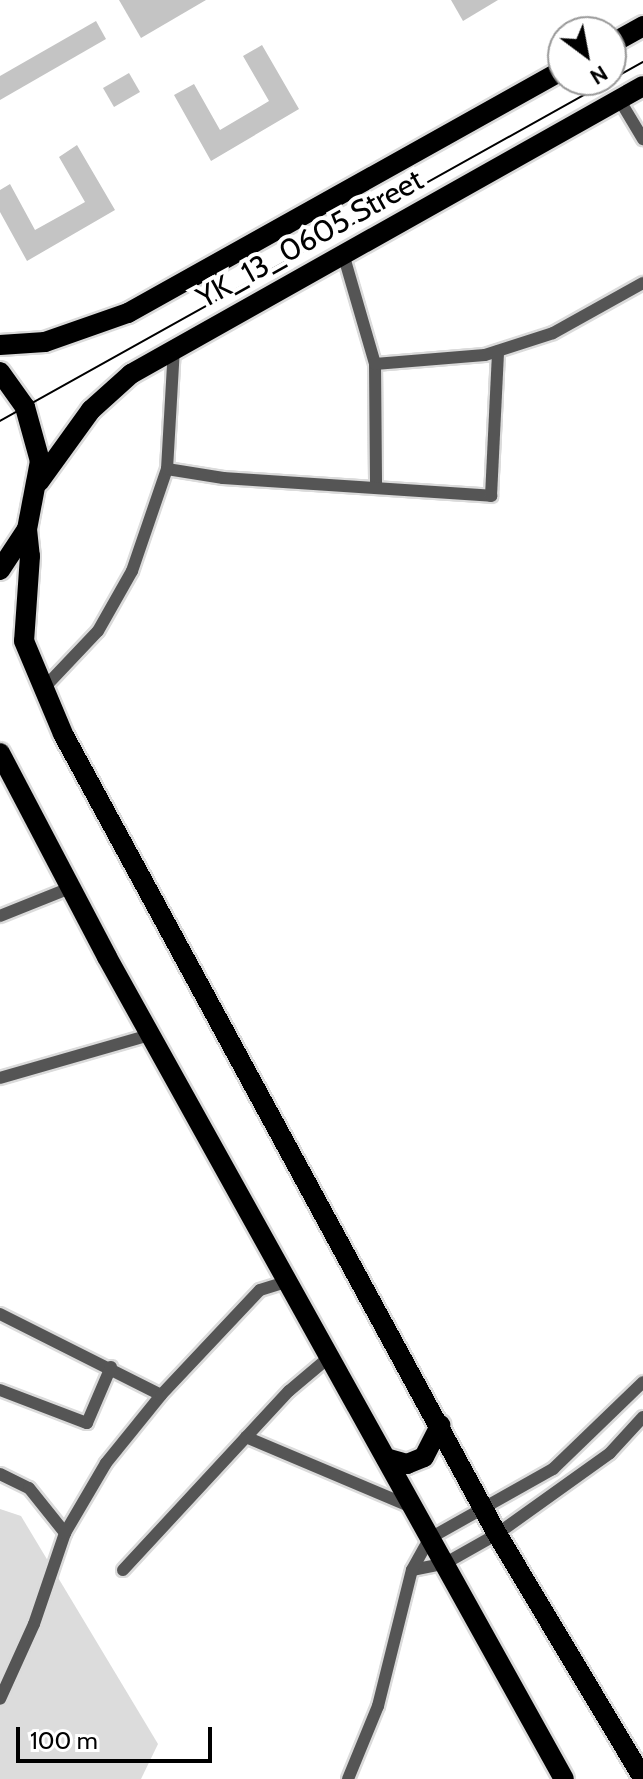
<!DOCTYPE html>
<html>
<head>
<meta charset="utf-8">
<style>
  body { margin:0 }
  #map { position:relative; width:643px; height:1779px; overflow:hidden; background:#fff; font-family:Cabin,sans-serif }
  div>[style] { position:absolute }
  .green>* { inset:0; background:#dcdcdc }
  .building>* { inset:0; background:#c4c4c4 }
  .roads { filter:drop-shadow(2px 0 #dbdbdb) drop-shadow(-2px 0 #dbdbdb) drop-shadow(0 2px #dbdbdb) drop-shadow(0 -2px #dbdbdb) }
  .street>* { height:12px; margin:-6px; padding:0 6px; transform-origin:6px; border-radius:6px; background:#555 }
  .primary>* { height:20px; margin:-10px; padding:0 10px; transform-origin:10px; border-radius:10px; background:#000 }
  .tram>* { height:2px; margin:-1px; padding:0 1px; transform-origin:1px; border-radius:1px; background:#000 }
  span { translate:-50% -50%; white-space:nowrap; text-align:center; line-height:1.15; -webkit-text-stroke:8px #fff; paint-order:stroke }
  .street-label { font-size:30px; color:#000 }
  .north { position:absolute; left:547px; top:16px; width:80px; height:80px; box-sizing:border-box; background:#fff; border:2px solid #999; border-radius:50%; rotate:148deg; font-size:22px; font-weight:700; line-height:32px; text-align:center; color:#000 }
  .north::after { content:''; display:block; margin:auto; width:28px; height:36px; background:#000; clip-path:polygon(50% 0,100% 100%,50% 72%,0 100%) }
  .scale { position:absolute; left:16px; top:1727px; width:196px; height:36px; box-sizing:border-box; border:4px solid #000; border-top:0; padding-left:10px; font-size:24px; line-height:28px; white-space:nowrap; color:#000; -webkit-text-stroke:6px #fff; paint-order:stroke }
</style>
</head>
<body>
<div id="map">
  <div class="green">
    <div style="clip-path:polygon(0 1509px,21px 1516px,158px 1744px,141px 1779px,0 1779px)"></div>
  </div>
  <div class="building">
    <div style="clip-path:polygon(119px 0,206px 0,141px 38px)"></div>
    <div style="clip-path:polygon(451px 0,498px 0,463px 21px)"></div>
    <div style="clip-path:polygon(96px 21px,106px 39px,0 100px,0 76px)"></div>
    <div style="clip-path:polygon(262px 45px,299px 109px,211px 161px,174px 95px,194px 84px,220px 130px,269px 101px,243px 56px)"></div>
    <div style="clip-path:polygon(129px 73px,140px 92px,114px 107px,103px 88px)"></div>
    <div style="clip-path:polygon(77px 145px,115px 210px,27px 261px,0 212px,0 190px,10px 184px,35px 230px,62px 215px,85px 202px,59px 157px)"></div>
  </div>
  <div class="roads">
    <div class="street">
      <div style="left:619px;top:99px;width:47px;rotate:59deg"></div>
      <div style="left:344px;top:257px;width:111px;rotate:73.8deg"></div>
      <div style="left:375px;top:364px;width:123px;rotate:89.5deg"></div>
      <div style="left:375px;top:364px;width:110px;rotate:-4.7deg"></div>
      <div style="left:485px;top:355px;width:71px;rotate:-17.9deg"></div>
      <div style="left:553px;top:333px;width:103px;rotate:-29.1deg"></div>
      <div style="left:167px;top:469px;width:57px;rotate:9.1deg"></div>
      <div style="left:223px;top:478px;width:269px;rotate:3.8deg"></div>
      <div style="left:491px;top:496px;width:145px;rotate:-87.2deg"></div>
      <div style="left:42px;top:690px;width:81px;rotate:-46.5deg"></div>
      <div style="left:98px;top:631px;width:69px;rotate:-60.5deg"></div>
      <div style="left:132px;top:571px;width:108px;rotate:-71.1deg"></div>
      <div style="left:167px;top:469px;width:120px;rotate:-86.7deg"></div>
      <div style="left:0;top:916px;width:75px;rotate:-21.8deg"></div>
      <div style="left:0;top:1078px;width:156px;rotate:-16deg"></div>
      <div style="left:0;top:1314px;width:180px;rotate:26.7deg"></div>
      <div style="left:0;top:1390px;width:93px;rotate:20.8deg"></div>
      <div style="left:87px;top:1423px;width:61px;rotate:-66.8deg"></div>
      <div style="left:246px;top:1437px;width:180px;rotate:22.9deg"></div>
      <div style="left:0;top:1474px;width:32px;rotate:26deg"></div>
      <div style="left:29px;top:1488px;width:58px;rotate:51.3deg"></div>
      <div style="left:65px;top:1533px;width:96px;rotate:108.8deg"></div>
      <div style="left:34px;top:1624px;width:82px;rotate:114.4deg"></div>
      <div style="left:65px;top:1533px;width:81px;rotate:-59.6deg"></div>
      <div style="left:106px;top:1463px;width:87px;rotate:-51deg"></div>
      <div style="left:161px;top:1395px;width:144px;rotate:-46.7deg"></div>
      <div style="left:260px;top:1290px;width:27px;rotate:-17deg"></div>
      <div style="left:123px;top:1570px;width:244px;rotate:-47.2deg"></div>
      <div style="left:289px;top:1391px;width:51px;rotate:-40.2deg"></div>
      <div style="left:412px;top:1570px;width:33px;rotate:-11deg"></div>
      <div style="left:444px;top:1564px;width:61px;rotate:-29.5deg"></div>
      <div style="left:497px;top:1534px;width:139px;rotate:-35.6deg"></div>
      <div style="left:610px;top:1453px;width:49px;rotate:-47.5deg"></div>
      <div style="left:348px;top:1779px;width:79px;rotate:-67.7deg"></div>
      <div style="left:378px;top:1706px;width:140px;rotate:-76deg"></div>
      <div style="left:412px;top:1570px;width:37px;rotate:-61deg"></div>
      <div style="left:430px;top:1538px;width:141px;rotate:-29.3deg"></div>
      <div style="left:553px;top:1469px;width:125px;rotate:-44deg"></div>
    </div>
    <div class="primary">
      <div style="left:611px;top:44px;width:37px;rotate:-29deg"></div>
      <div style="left:0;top:345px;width:45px;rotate:-3.8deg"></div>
      <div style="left:45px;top:342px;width:88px;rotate:-19.3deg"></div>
      <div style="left:128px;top:313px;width:498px;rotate:-29.2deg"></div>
      <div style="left:0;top:372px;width:43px;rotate:54.5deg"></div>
      <div style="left:25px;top:407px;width:56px;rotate:74.5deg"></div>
      <div style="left:40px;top:461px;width:69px;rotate:100.8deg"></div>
      <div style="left:27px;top:529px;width:49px;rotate:123.4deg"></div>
      <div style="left:39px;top:482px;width:89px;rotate:-54.2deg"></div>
      <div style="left:91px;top:410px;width:54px;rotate:-42deg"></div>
      <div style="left:131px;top:374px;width:587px;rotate:-29.36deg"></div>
      <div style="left:27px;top:529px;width:27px;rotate:84deg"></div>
      <div style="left:30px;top:556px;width:85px;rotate:94deg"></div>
      <div style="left:24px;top:641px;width:101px;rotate:67.2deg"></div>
      <div style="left:63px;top:734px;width:910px;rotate:61.52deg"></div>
      <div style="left:497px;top:1534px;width:284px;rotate:59.1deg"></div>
      <div style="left:0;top:753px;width:230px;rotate:62.3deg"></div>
      <div style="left:107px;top:957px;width:940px;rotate:60.93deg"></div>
      <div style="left:386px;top:1458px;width:22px;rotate:16deg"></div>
      <div style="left:407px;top:1464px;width:18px;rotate:-22deg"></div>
      <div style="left:424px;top:1457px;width:36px;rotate:-63deg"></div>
    </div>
  </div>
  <div class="tram">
    <div style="left:0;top:421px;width:736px;rotate:-29.18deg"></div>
  </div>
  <div class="street-label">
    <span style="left:310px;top:239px;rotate:-29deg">YK_13_0605 Street</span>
  </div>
  <div class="north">N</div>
  <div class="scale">100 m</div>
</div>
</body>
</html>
